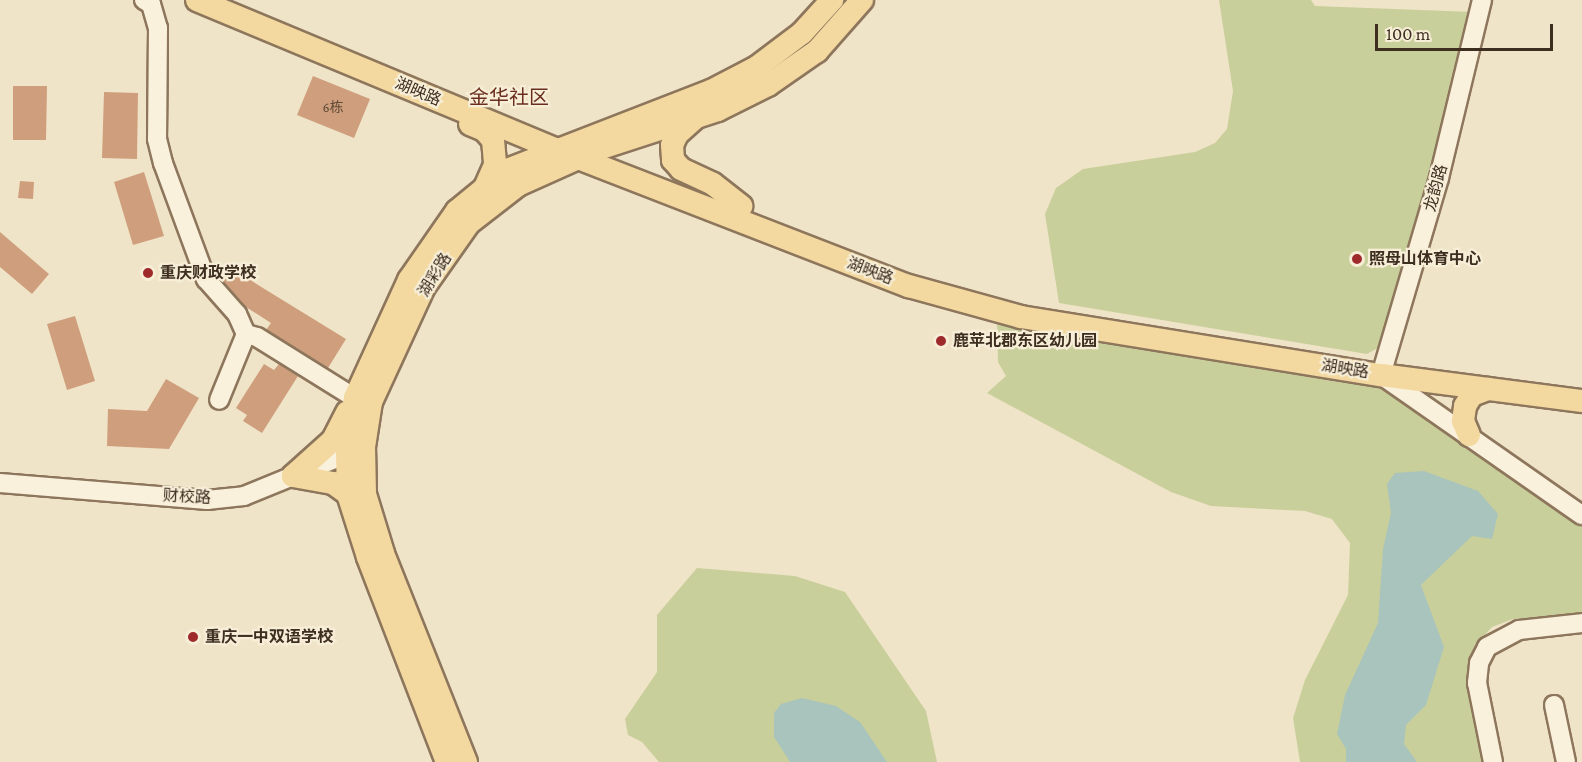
<!DOCTYPE html>
<html>
<head>
<meta charset="utf-8">
<style>
  body { margin:0 }
  #map { position:relative; width:1582px; height:762px; overflow:hidden; background:#f0e4c8; font-family:"Crimson Pro","Noto Sans SC",serif }
  div>[style] { position:absolute }
  .green>* { inset:0; background:#c9cf9b }
  .water>* { inset:0; background:#a9c4bc }
  .building>* { inset:0; background:#cf9f7d }
  .roads { filter:drop-shadow(2px 0 #8d765c) drop-shadow(-2px 0 #8d765c) drop-shadow(0 2px #8d765c) drop-shadow(0 -2px #8d765c) }
  .minor>* { height:18px; margin:-9px; padding:0 9px; transform-origin:9px; border-radius:9px; background:#faf1dc }
  .major>* { height:22px; margin:-11px; padding:0 11px; transform-origin:11px; border-radius:11px; background:#f3d9a0 }
  .dots>* { width:16px; height:16px; translate:-50% -50%; box-sizing:border-box; border:3px solid #f7eed8; border-radius:50% }
  span { translate:-50% -50%; white-space:nowrap; text-align:center; line-height:1.15; -webkit-text-stroke:4.5px #f7eed8; paint-order:stroke }
  .number-label { font-size:14px; color:#624a37 }
  .number-label span { -webkit-text-stroke-width:0 }
  .street-label { font-size:16px; color:#3d2e20 }
  .poi-label { font-size:16px; color:#3d2e20; font-weight:700 }
  .left { translate:0 -50%; text-align:left }
  .quarter-label { font-size:20px; color:#6b2e1e }
  .scale { position:absolute; left:1375px; top:24px; width:178px; height:27px; box-sizing:border-box; border:3px solid #3d2e20; border-top:0; padding-left:8px; font-size:18px; line-height:21px; white-space:nowrap; color:#3d2e20; -webkit-text-stroke:4px #f7eed8; paint-order:stroke }
</style>
</head>
<body>
<div id="map">
  <div class="green">
    <div style="clip-path:polygon(1219px 0,1311px 0,1315px 6px,1474px 12px,1435px 176px,1385px 344px,1367px 354px,1059px 303px,1045px 214px,1056px 188px,1083px 169px,1195px 152px,1215px 143px,1227px 129px,1233px 91px)"></div>
    <div style="clip-path:polygon(997px 320px,1363px 380px,1399px 396px,1582px 524px,1582px 615px,1513px 619px,1492px 627px,1477px 644px,1469px 662px,1468px 685px,1484px 762px,1300px 762px,1293px 718px,1305px 680px,1348px 595px,1350px 543px,1332px 519px,1305px 511px,1211px 506px,1171px 492px,987px 393px,1006px 376px,998px 362px)"></div>
    <div style="clip-path:polygon(697px 568px,795px 576px,845px 592px,926px 711px,937px 762px,659px 762px,642px 742px,628px 735px,625px 719px,657px 672px,657px 615px)"></div>
  </div>
  <div class="water">
    <div style="clip-path:polygon(1424px 471px,1478px 491px,1498px 514px,1492px 539px,1472px 536px,1421px 585px,1444px 647px,1426px 705px,1406px 725px,1404px 744px,1417px 762px,1346px 762px,1346px 749px,1337px 734px,1345px 695px,1378px 623px,1383px 549px,1391px 513px,1387px 484px,1395px 473px)"></div>
    <div style="clip-path:polygon(802px 698px,836px 706px,860px 722px,887px 762px,790px 762px,774px 737px,774px 713px,781px 704px)"></div>
  </div>
  <div class="building">
    <div style="clip-path:polygon(313px 76px,370px 99px,354px 138px,297px 115px)"></div>
    <div style="clip-path:polygon(13px 86px,47px 86px,46px 140px,13px 140px)"></div>
    <div style="clip-path:polygon(104px 92px,138px 93px,137px 159px,102px 158px)"></div>
    <div style="clip-path:polygon(144px 172px,164px 236px,133px 245px,114px 182px)"></div>
    <div style="clip-path:polygon(20px 181px,34px 182px,33px 199px,18px 198px)"></div>
    <div style="clip-path:polygon(0 232px,49px 274px,32px 294px,0 267px)"></div>
    <div style="clip-path:polygon(229px 267px,346px 339px,328px 368px,266px 330px,271px 323px,246px 307px,221px 279px)"></div>
    <div style="clip-path:polygon(75px 316px,95px 381px,67px 390px,47px 324px)"></div>
    <div style="clip-path:polygon(264px 364px,274px 370px,279px 364px,298px 376px,262px 433px,243px 421px,247px 415px,236px 408px)"></div>
    <div style="clip-path:polygon(166px 379px,199px 398px,169px 449px,107px 446px,108px 409px,147px 411px)"></div>
  </div>
  <div class="roads">
    <div class="minor">
      <div style="left:144px;top:0;width:8px;rotate:30deg"></div>
      <div style="left:151px;top:4px;width:25px;rotate:74deg"></div>
      <div style="left:158px;top:28px;width:111px;rotate:90.5deg"></div>
      <div style="left:157px;top:139px;width:25px;rotate:76deg"></div>
      <div style="left:163px;top:163px;width:124px;rotate:69.7deg"></div>
      <div style="left:206px;top:279px;width:47px;rotate:48.5deg"></div>
      <div style="left:237px;top:314px;width:22px;rotate:66deg"></div>
      <div style="left:246px;top:334px;width:71px;rotate:112.2deg"></div>
      <div style="left:1482px;top:0;width:183px;rotate:103.6deg"></div>
      <div style="left:1439px;top:178px;width:205px;rotate:106.4deg"></div>
      <div style="left:1381px;top:375px;width:245px;rotate:34.9deg"></div>
      <div style="left:246px;top:334px;width:11px;rotate:15deg"></div>
      <div style="left:257px;top:337px;width:115px;rotate:31.9deg"></div>
      <div style="left:0;top:483px;width:208px;rotate:4.7deg"></div>
      <div style="left:207px;top:500px;width:37px;rotate:-6deg"></div>
      <div style="left:244px;top:496px;width:122px;rotate:-22.2deg"></div>
      <div style="left:1554px;top:705px;width:58px;rotate:78.1deg"></div>
      <div style="left:1493px;top:762px;width:81px;rotate:-101.4deg"></div>
      <div style="left:1477px;top:683px;width:20px;rotate:-84deg"></div>
      <div style="left:1479px;top:663px;width:18px;rotate:-63deg"></div>
      <div style="left:1487px;top:647px;width:36px;rotate:-28deg"></div>
      <div style="left:1519px;top:630px;width:63px;rotate:-6.3deg"></div>
    </div>
    <div class="major">
      <div style="left:197px;top:0;width:388px;rotate:22.6deg"></div>
      <div style="left:555px;top:149px;width:380px;rotate:21.2deg"></div>
      <div style="left:909px;top:286px;width:116px;rotate:15.5deg"></div>
      <div style="left:1021px;top:317px;width:365px;rotate:9.2deg"></div>
      <div style="left:1381px;top:375px;width:203px;rotate:7.4deg"></div>
      <div style="left:695px;top:118px;width:24px;rotate:138deg"></div>
      <div style="left:677px;top:134px;width:12px;rotate:114deg"></div>
      <div style="left:672px;top:145px;width:15px;rotate:86deg"></div>
      <div style="left:673px;top:160px;width:12px;rotate:48deg"></div>
      <div style="left:681px;top:169px;width:35px;rotate:25deg"></div>
      <div style="left:713px;top:184px;width:36px;rotate:38deg"></div>
      <div style="left:470px;top:124px;width:15px;rotate:23deg"></div>
      <div style="left:484px;top:130px;width:13px;rotate:48deg"></div>
      <div style="left:493px;top:140px;width:25px;rotate:85deg"></div>
      <div style="left:495px;top:165px;width:24px;rotate:114deg"></div>
      <div style="left:1469px;top:435px;width:15px;rotate:-113deg"></div>
      <div style="left:1463px;top:421px;width:15px;rotate:-82deg"></div>
      <div style="left:1465px;top:406px;width:13px;rotate:-58deg"></div>
      <div style="left:1472px;top:395px;width:17px;rotate:-21deg"></div>
      <div style="left:293px;top:476px;width:54px;rotate:-42deg"></div>
      <div style="left:333px;top:440px;width:31px;rotate:-63deg"></div>
      <div style="left:293px;top:476px;width:41px;rotate:9.9deg"></div>
      <div style="left:333px;top:483px;width:19px;rotate:36deg"></div>
      <div style="left:447px;top:762px;width:220px;rotate:-111.1deg"></div>
      <div style="left:368px;top:557px;width:66px;rotate:-107.6deg"></div>
      <div style="left:348px;top:494px;width:40px;rotate:-91.4deg"></div>
      <div style="left:347px;top:454px;width:57px;rotate:-81.9deg"></div>
      <div style="left:355px;top:398px;width:130px;rotate:-65.4deg"></div>
      <div style="left:409px;top:280px;width:84px;rotate:-55.2deg"></div>
      <div style="left:457px;top:211px;width:65px;rotate:-39.4deg"></div>
      <div style="left:507px;top:170px;width:219px;rotate:-21.2deg"></div>
      <div style="left:711px;top:91px;width:52px;rotate:-27.6deg"></div>
      <div style="left:757px;top:67px;width:56px;rotate:-37.1deg"></div>
      <div style="left:802px;top:33px;width:45px;rotate:-47.7deg"></div>
      <div style="left:466px;top:762px;width:225px;rotate:-111.7deg"></div>
      <div style="left:383px;top:553px;width:62px;rotate:-107deg"></div>
      <div style="left:365px;top:494px;width:47px;rotate:-91.2deg"></div>
      <div style="left:364px;top:447px;width:46px;rotate:-81.2deg"></div>
      <div style="left:371px;top:402px;width:127px;rotate:-65.3deg"></div>
      <div style="left:424px;top:287px;width:78px;rotate:-54.9deg"></div>
      <div style="left:469px;top:223px;width:62px;rotate:-37.8deg"></div>
      <div style="left:518px;top:185px;width:88px;rotate:-24.2deg"></div>
      <div style="left:598px;top:149px;width:126px;rotate:-18deg"></div>
      <div style="left:718px;top:110px;width:56px;rotate:-26.6deg"></div>
      <div style="left:768px;top:85px;width:60px;rotate:-34.8deg"></div>
      <div style="left:817px;top:51px;width:68px;rotate:-48.6deg"></div>
    </div>
  </div>
  <div class="dots">
    <div style="left:1357px;top:259px;background:#9e2a2b"></div>
    <div style="left:148px;top:273px;background:#9e2a2b"></div>
    <div style="left:941px;top:341px;background:#9e2a2b"></div>
    <div style="left:193px;top:637px;background:#9e2a2b"></div>
  </div>
  <div class="number-label">
    <span style="left:333px;top:107px">6栋</span>
  </div>
  <div class="street-label">
    <span style="left:418px;top:92px;rotate:23deg">湖映路</span>
    <span style="left:1436px;top:188px;rotate:-75deg">龙韵路</span>
    <span style="left:870px;top:271px;rotate:21deg">湖映路</span>
    <span style="left:435px;top:275px;rotate:-58deg">湖彩路</span>
    <span style="left:1345px;top:369px;rotate:9deg">湖映路</span>
    <span style="left:187px;top:497px;rotate:3deg">财校路</span>
  </div>
  <div class="poi-label">
    <span class="left" style="left:1369px;top:259px">照母山体育中心</span>
    <span class="left" style="left:160px;top:273px">重庆财政学校</span>
    <span class="left" style="left:953px;top:341px">鹿苹北郡东区幼儿园</span>
    <span class="left" style="left:205px;top:637px">重庆一中双语学校</span>
  </div>
  <div class="quarter-label">
    <span style="left:509px;top:97px">金华社区</span>
  </div>
  <div class="scale">100 m</div>
</div>
</body>
</html>
